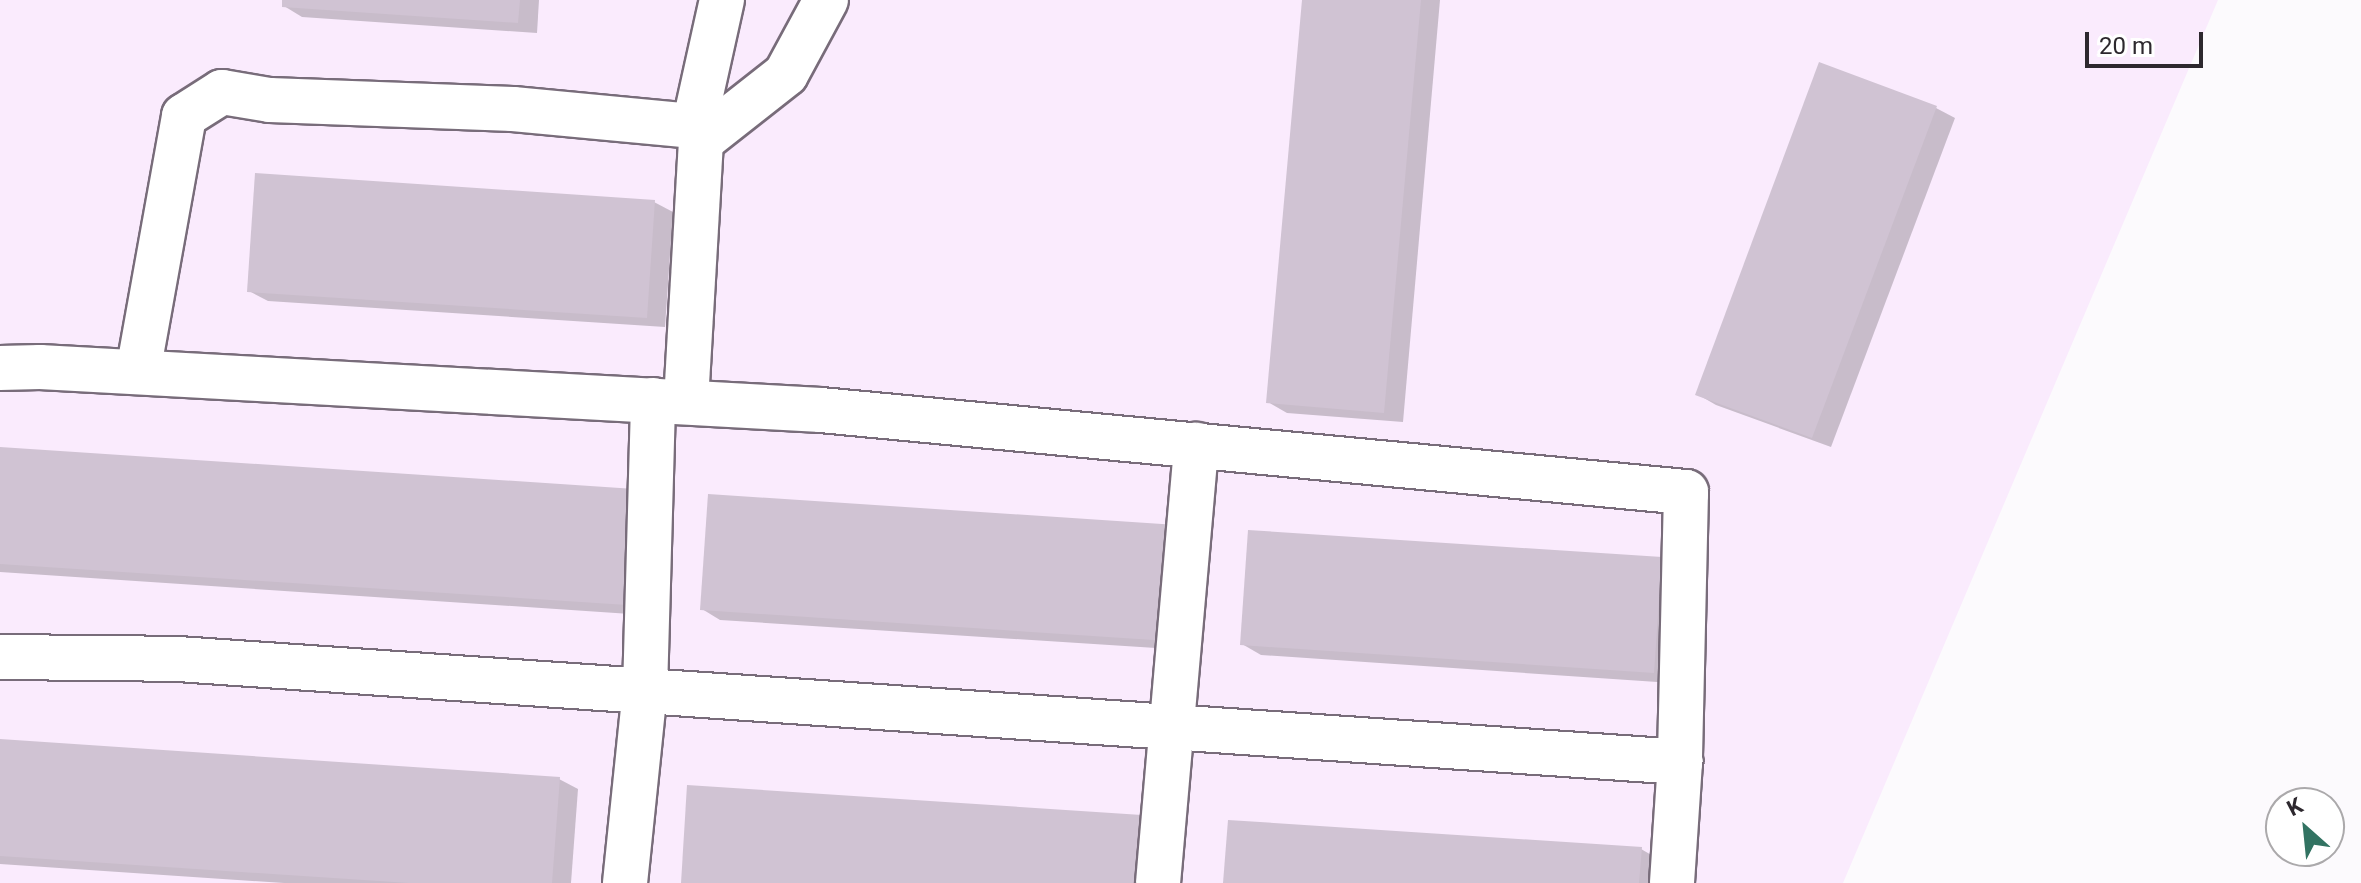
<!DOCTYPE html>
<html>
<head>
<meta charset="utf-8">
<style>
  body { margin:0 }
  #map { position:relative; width:2361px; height:883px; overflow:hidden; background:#fcfafd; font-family:Roboto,sans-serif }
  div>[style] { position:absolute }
  .built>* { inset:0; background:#faebfd }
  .shadow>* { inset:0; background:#0003 }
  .building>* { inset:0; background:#d0c3d3 }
  .roads { filter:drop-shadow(2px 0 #786c7a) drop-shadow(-2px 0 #786c7a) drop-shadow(0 2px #786c7a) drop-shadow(0 -2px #786c7a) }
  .minor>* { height:44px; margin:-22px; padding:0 22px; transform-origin:22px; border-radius:22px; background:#fff }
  span { translate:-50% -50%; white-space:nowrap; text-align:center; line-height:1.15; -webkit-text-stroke:6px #fff; paint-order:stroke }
  .north { position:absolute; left:2265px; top:787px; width:80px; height:80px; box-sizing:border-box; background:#fff; border:2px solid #aba9ab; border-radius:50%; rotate:333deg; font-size:22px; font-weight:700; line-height:32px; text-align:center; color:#2d282e }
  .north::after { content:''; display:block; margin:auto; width:28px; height:36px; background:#327362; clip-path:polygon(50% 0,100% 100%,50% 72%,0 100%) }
  .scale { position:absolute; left:2085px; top:32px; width:118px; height:36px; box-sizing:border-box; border:4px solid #2d282e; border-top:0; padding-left:10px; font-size:24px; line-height:28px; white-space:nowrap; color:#2d282e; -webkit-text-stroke:6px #fff; paint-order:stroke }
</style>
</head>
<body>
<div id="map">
  <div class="built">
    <div style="clip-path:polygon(0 0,2218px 0,1843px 883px,0 883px)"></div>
  </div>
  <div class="shadow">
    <div style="clip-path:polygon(284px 0,539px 0,537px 33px,302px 17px,284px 6px)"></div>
    <div style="clip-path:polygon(1304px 0,1440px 0,1403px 422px,1287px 413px,1268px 402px)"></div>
    <div style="clip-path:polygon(1936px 108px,1955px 118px,1831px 447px,1716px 405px,1697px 394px)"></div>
    <div style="clip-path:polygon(654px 202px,673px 212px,665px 327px,268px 301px,249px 291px)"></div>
    <div style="clip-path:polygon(0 449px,653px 502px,645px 615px,0 572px)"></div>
    <div style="clip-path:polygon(1176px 527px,1187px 650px,720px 620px,702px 609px)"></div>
    <div style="clip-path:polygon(1661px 559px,1680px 570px,1672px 683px,1261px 655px,1242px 644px)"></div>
    <div style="clip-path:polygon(0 741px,559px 779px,578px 789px,571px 883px,284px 883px,0 864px)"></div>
    <div style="clip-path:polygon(1641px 849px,1660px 860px,1658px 883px,1225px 883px)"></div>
  </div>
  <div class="building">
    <div style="clip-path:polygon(282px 0,520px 0,518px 23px,282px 7px)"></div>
    <div style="clip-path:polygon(1302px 0,1421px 0,1384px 413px,1266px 403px)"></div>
    <div style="clip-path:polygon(1819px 62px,1937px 106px,1812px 438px,1695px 395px)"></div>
    <div style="clip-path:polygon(255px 173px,655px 200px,647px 318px,247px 292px)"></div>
    <div style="clip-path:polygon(0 447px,635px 489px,627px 605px,0 564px)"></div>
    <div style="clip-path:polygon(708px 494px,1177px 525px,1169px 641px,700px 610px)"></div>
    <div style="clip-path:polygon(1248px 530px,1662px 557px,1654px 673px,1240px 645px)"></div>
    <div style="clip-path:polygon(0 739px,560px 777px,552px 883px,409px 883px,0 856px)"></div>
    <div style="clip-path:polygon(687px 785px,1157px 816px,1152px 883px,681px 883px)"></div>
    <div style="clip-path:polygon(1228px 820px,1642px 847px,1639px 883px,1223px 883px)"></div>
  </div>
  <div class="roads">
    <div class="minor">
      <div style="left:694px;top:126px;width:129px;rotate:-77.5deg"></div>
      <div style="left:701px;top:141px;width:108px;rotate:-38.2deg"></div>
      <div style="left:786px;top:74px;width:84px;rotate:-61.6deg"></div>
      <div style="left:0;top:368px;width:40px;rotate:-1.4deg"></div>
      <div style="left:40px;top:367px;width:782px;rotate:3.15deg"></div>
      <div style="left:821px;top:410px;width:869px;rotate:5.42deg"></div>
      <div style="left:1686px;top:492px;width:270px;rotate:91.3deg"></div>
      <div style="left:1680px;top:762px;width:121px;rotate:93.8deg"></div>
      <div style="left:138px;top:372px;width:260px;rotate:-79.8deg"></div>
      <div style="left:184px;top:116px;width:45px;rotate:-32.3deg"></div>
      <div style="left:222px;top:92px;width:49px;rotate:9.5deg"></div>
      <div style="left:270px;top:100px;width:243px;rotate:2.1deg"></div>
      <div style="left:513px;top:109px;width:182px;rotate:5.4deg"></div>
      <div style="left:694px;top:126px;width:17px;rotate:65deg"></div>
      <div style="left:701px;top:141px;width:261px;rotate:93.3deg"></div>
      <div style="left:0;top:657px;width:178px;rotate:0.6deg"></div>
      <div style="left:178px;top:659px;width:1506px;rotate:3.92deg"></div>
      <div style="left:625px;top:883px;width:193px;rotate:-84.1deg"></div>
      <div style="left:645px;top:691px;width:291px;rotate:-88.4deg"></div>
      <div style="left:1158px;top:883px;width:440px;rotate:-85deg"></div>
    </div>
  </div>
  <div class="north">K</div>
  <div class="scale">20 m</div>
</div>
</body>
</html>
